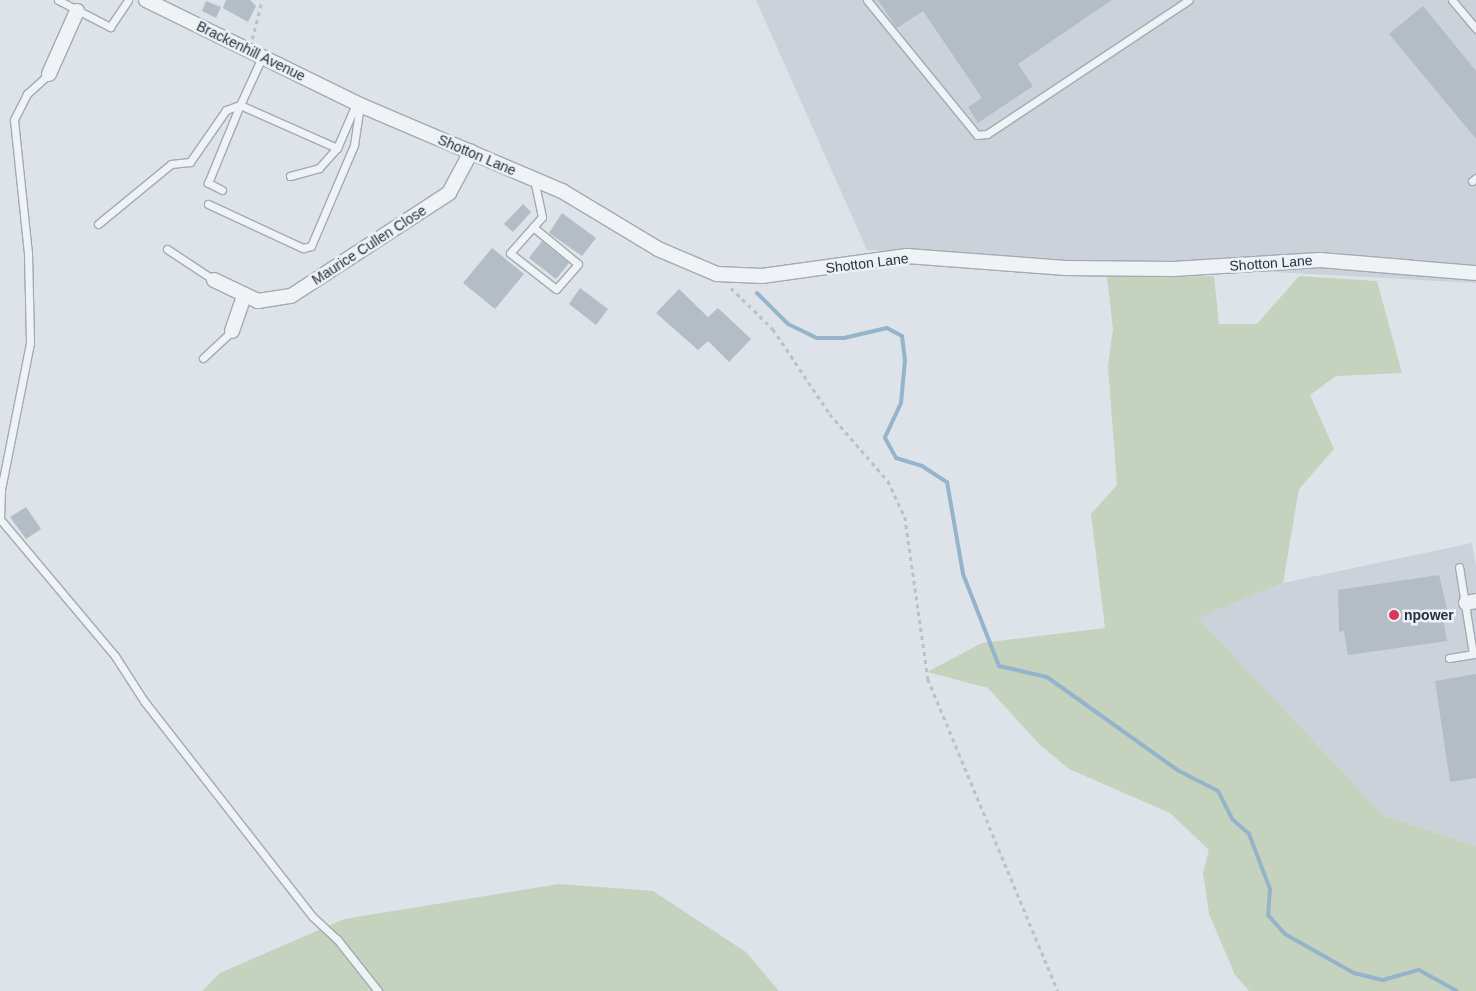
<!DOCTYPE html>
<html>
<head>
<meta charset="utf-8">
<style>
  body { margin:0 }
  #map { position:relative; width:1476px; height:991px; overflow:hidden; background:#dde3e8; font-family:Arial,sans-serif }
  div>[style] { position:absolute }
  .built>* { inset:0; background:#cbd2da }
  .green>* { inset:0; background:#c5d3be }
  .stream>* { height:4px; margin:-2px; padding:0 2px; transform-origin:2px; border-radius:2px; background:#95b4cb }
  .building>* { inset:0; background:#b4bcc5 }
  .path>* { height:2.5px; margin-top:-1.25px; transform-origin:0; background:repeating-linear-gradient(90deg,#bbc1c7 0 4px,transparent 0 8px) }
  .roads { filter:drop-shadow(1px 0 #a2aab2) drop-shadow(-1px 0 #a2aab2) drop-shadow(0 1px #a2aab2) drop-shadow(0 -1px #a2aab2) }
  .lane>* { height:7px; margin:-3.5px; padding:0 3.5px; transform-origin:3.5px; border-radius:3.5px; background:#f0f3f6 }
  .street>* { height:14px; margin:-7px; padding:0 7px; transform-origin:7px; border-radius:7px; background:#f0f3f6 }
  .dots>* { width:14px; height:14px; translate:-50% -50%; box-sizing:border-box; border:2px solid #edf1f6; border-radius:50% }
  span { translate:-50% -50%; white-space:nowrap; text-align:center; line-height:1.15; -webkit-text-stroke:5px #edf1f6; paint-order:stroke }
  .street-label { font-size:14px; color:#263140 }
  .poi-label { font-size:14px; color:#263140; font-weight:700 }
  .left { translate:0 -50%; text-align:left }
</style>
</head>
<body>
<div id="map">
  <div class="built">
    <div style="clip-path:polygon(756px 0,1476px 0,1476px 283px,867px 250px)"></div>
    <div style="clip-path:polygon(1472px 543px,1476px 566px,1476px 846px,1383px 815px,1197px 618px,1283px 583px)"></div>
  </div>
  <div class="green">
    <div style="clip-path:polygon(1214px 276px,1219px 324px,1257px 324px,1299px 276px,1377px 281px,1402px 373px,1336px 376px,1310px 395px,1334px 449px,1299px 489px,1283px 583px,1198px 618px,1383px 815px,1476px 846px,1476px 991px,1249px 991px,1235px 975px,1209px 914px,1203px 873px,1209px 850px,1170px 813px,1069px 769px,1039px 744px,988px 688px,927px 672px,982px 643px,1105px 628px,1091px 514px,1117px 485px,1108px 366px,1113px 329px,1107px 277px)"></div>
    <div style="clip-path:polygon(559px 884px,653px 891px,746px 952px,779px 991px,202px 991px,220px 973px,344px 919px)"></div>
  </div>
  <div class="stream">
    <div style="left:757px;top:293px;width:44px;rotate:45deg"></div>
    <div style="left:788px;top:324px;width:32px;rotate:26deg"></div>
    <div style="left:817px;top:338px;width:27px"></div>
    <div style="left:844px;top:338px;width:44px;rotate:-13.1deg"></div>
    <div style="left:887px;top:328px;width:17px;rotate:28deg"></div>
    <div style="left:902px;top:336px;width:24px;rotate:83deg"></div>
    <div style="left:905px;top:360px;width:43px;rotate:95.3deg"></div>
    <div style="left:901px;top:403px;width:38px;rotate:115deg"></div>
    <div style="left:885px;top:438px;width:23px;rotate:61deg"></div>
    <div style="left:896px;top:458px;width:27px;rotate:17deg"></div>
    <div style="left:922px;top:466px;width:30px;rotate:33deg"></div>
    <div style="left:947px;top:482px;width:93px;rotate:80.1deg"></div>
    <div style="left:963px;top:574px;width:99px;rotate:68.6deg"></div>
    <div style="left:999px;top:666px;width:49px;rotate:12.9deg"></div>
    <div style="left:1047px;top:677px;width:162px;rotate:35.5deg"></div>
    <div style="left:1179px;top:771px;width:44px;rotate:27.1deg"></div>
    <div style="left:1218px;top:791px;width:31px;rotate:63deg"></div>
    <div style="left:1232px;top:819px;width:23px;rotate:41deg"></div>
    <div style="left:1249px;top:834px;width:59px;rotate:69.1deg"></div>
    <div style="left:1270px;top:889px;width:26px;rotate:94deg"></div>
    <div style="left:1268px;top:915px;width:25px;rotate:48deg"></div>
    <div style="left:1285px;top:934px;width:79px;rotate:29.5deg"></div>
    <div style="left:1354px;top:973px;width:30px;rotate:14deg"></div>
    <div style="left:1383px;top:980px;width:37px;rotate:-16deg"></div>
    <div style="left:1419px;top:970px;width:43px;rotate:28.9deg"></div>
  </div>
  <div class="building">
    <div style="clip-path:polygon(226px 0,250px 0,256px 6px,248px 22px,223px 8px)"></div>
    <div style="clip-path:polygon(878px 0,1112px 0,1018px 64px,1033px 86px,978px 123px,968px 107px,982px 98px,923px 11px,897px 28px)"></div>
    <div style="clip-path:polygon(206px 1px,221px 7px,216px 18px,202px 11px)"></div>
    <div style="clip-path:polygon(1423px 6px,1476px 71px,1476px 139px,1389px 34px)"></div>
    <div style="clip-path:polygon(523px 204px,531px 212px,513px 232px,504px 224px)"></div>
    <div style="clip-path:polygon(562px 213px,596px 238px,582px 256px,549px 233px)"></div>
    <div style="clip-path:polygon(542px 241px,569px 263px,556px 279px,529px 258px)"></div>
    <div style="clip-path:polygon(492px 248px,524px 274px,495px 309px,463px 283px)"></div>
    <div style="clip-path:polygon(580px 288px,608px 309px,596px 325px,569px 304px)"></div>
    <div style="clip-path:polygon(679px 289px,708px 317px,718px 308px,751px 339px,729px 362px,708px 341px,698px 350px,656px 313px)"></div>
    <div style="clip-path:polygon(26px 507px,41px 529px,26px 539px,10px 517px)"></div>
    <div style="clip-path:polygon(1439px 575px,1449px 617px,1443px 618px,1447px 641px,1348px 655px,1344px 631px,1339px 632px,1338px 590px)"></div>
    <div style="clip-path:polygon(1476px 674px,1476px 778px,1450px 782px,1435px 681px)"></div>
  </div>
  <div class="path">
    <div style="left:252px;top:39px;width:40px;rotate:-75.6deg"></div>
    <div style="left:731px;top:288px;width:59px;rotate:44.3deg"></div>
    <div style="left:773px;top:329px;width:102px;rotate:56.2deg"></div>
    <div style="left:830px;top:414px;width:89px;rotate:49.1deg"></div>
    <div style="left:888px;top:481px;width:40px;rotate:65deg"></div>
    <div style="left:905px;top:517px;width:164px;rotate:81.9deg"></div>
    <div style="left:928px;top:679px;width:338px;rotate:67.4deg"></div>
  </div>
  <div class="roads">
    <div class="lane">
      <div style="left:58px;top:0;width:59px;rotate:27.4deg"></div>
      <div style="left:110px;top:27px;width:32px;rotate:-56deg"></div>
      <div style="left:867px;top:0;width:174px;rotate:50.8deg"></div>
      <div style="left:977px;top:135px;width:10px;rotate:-6deg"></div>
      <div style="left:987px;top:134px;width:242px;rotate:-33.6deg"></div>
      <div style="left:1452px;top:0;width:38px;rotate:50deg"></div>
      <div style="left:263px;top:55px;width:55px;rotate:114.7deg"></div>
      <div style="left:240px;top:105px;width:106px;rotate:23.9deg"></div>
      <div style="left:49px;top:74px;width:30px;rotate:138deg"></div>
      <div style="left:27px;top:94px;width:29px;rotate:117deg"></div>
      <div style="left:14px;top:120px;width:134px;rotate:84deg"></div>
      <div style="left:28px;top:253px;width:90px;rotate:88.7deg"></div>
      <div style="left:30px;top:343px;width:150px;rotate:101.2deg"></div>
      <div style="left:1px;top:490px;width:29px;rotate:92deg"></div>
      <div style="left:0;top:519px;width:179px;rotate:50deg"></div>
      <div style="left:115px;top:656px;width:54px;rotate:57.2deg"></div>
      <div style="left:144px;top:701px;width:274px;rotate:52deg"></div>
      <div style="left:313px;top:917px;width:33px;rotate:43deg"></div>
      <div style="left:337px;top:939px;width:66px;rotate:51.7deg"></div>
      <div style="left:290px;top:176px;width:30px;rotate:-15deg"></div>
      <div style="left:319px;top:168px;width:27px;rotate:-48deg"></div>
      <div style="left:337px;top:148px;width:48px;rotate:-66.6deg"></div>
      <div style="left:1472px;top:181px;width:5px;rotate:-37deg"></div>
      <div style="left:222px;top:190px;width:16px;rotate:-153deg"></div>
      <div style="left:208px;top:183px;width:84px;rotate:-67.7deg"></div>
      <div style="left:208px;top:204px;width:105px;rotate:24.9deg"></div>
      <div style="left:303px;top:248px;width:8px;rotate:-14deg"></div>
      <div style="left:311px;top:246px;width:110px;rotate:-66.9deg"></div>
      <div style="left:354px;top:145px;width:40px;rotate:-81.5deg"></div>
      <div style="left:98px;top:224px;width:94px;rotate:-39.4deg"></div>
      <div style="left:171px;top:164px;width:19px;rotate:-6deg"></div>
      <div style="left:190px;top:162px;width:63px;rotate:-55.3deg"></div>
      <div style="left:226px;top:110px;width:15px;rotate:-20deg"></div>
      <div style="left:533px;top:227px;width:58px;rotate:39.4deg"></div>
      <div style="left:578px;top:264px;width:33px;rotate:131deg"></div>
      <div style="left:556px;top:289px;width:58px;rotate:-142deg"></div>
      <div style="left:510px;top:253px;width:48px;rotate:-48.4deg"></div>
      <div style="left:542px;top:217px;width:39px;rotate:-102deg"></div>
      <div style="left:167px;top:249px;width:56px;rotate:33.4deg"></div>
      <div style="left:203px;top:358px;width:40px;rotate:-43deg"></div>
      <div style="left:1449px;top:658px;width:24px;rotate:-9deg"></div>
      <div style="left:1473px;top:654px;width:88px;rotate:-99.1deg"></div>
    </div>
    <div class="street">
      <div style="left:146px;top:0;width:238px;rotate:26.1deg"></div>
      <div style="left:360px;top:105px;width:220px;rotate:23.1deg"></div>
      <div style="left:562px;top:191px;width:112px;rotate:31.1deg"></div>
      <div style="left:658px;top:249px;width:64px;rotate:23deg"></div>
      <div style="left:717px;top:274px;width:45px;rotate:2.5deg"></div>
      <div style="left:762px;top:276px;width:146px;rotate:-7.9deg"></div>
      <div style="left:907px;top:256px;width:159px;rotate:4.3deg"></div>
      <div style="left:1066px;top:268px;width:107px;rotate:0.5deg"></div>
      <div style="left:1173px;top:269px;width:147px;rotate:-3.5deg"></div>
      <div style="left:1320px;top:260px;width:157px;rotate:4.8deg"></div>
      <div style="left:49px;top:74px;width:69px;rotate:-66deg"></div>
      <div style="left:214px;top:280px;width:49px;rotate:25.5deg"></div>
      <div style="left:258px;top:301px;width:33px;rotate:-9deg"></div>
      <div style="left:291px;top:296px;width:189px;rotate:-33.1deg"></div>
      <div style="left:449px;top:193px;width:47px;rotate:-61.8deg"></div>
      <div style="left:232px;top:331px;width:36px;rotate:-71deg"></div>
      <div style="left:1466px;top:603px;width:10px;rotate:-11deg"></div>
    </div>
  </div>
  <div class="dots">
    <div style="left:1394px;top:615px;background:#d8385e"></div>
  </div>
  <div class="street-label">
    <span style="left:251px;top:51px;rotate:26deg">Brackenhill Avenue</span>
    <span style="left:477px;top:155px;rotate:23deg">Shotton Lane</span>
    <span style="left:369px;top:245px;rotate:-33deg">Maurice Cullen Close</span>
    <span style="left:867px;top:263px;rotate:-7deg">Shotton Lane</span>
    <span style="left:1271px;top:263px;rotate:-4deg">Shotton Lane</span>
  </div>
  <div class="poi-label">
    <span class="left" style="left:1404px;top:615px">npower</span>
  </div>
</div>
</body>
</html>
